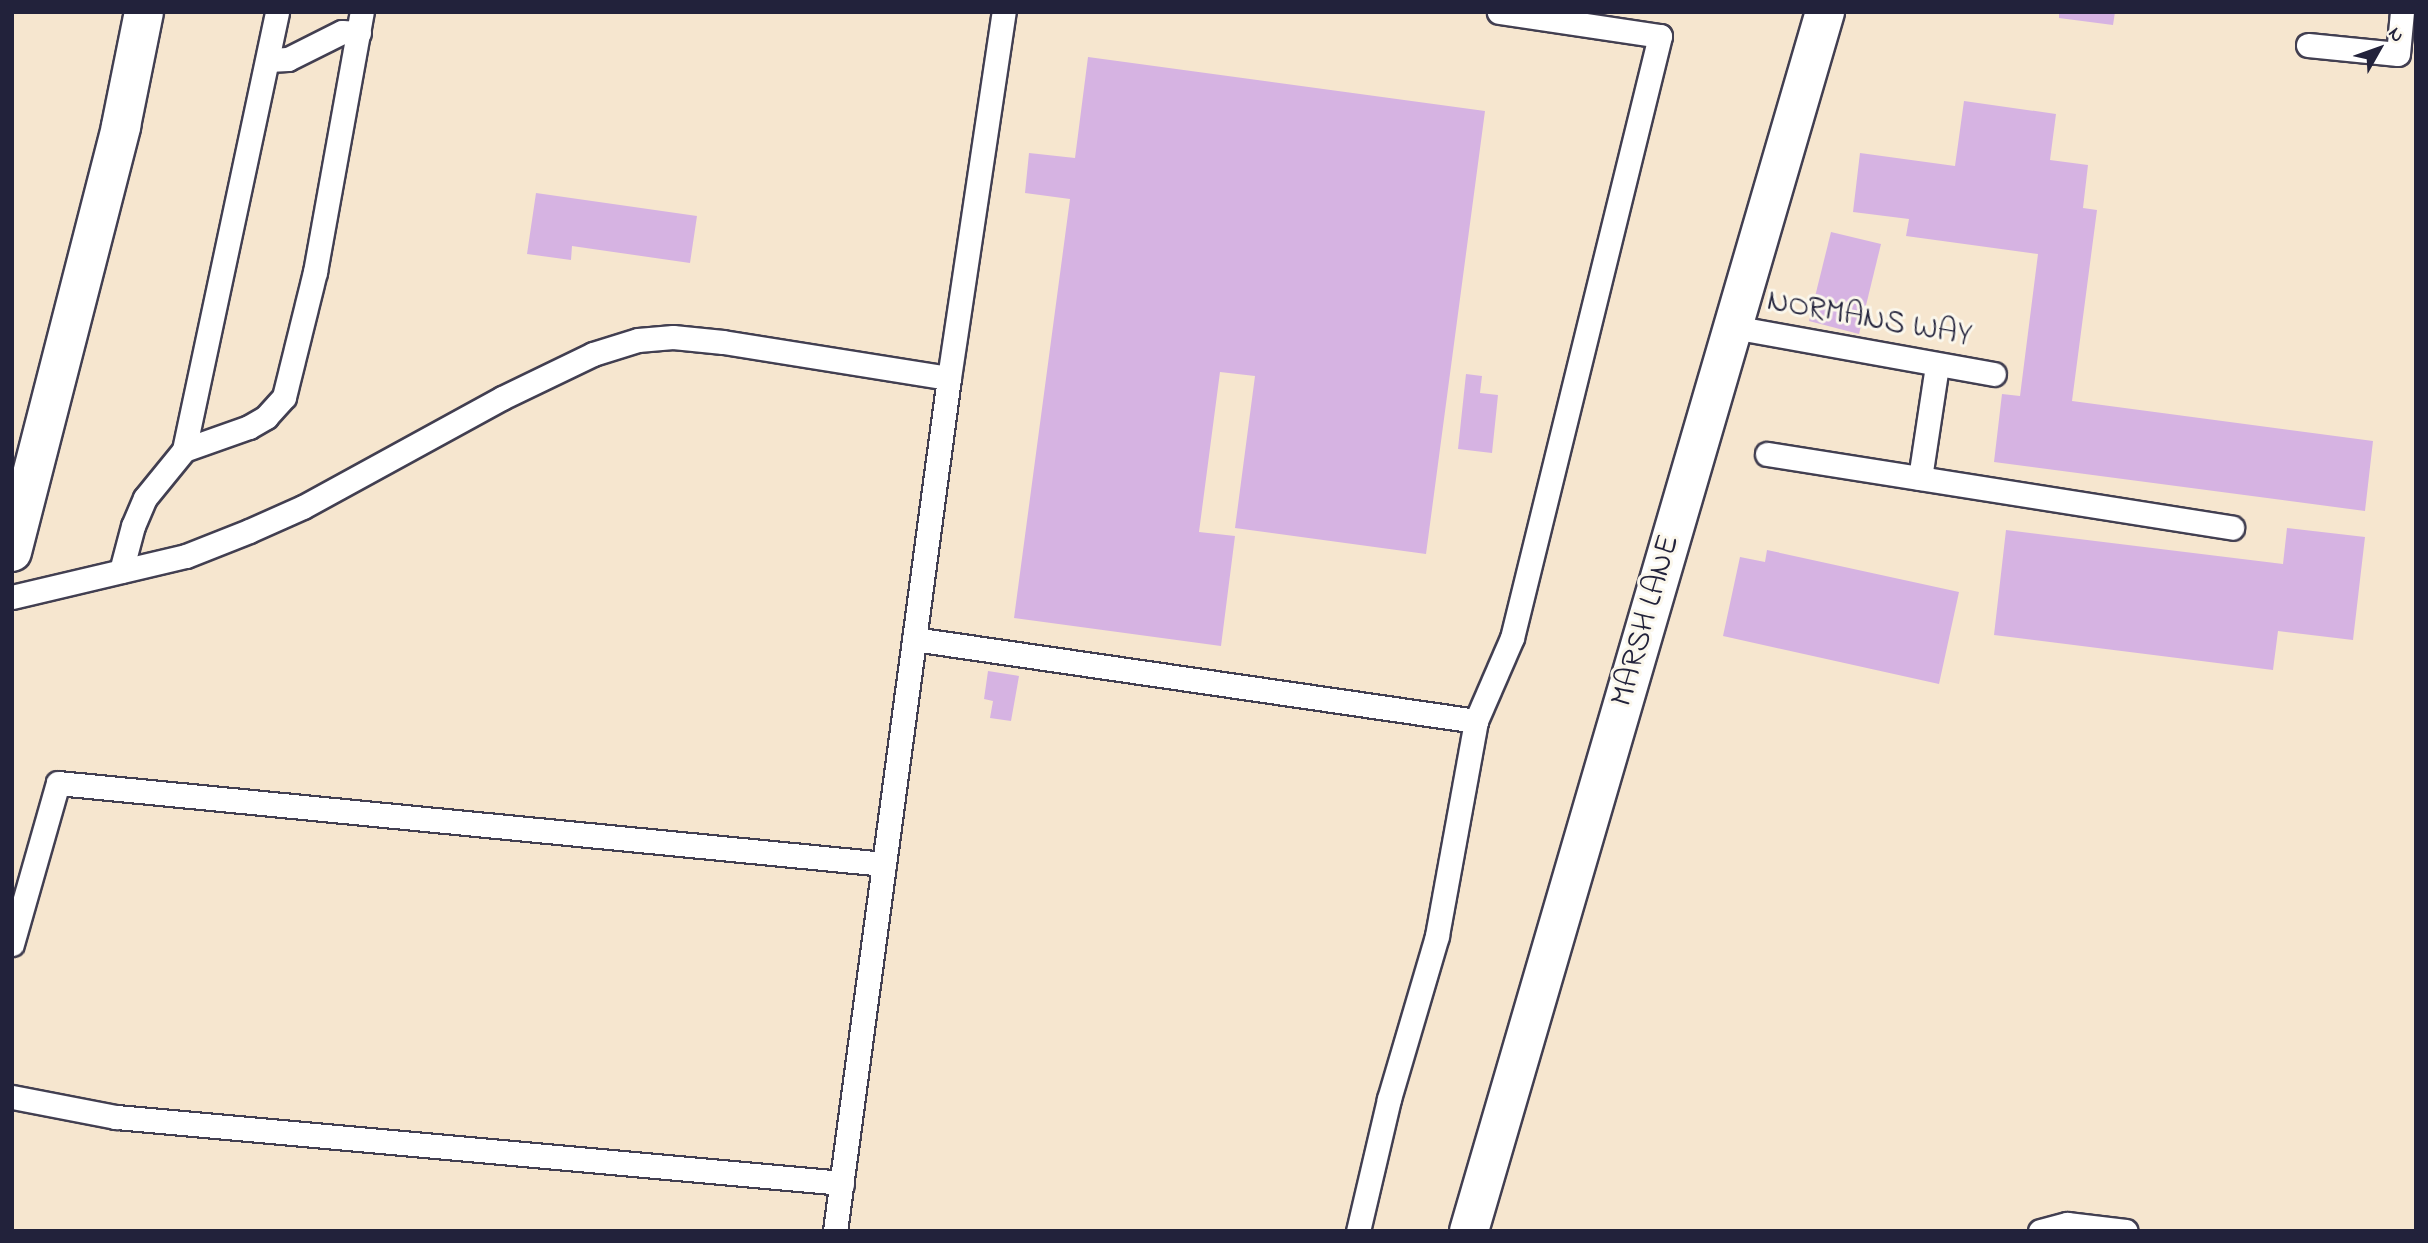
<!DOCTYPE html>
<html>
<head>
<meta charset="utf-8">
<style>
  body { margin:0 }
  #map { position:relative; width:2428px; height:1243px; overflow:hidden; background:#f6e6cf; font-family:"Indie Flower",sans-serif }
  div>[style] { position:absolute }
  .building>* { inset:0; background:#d6b3e2 }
  .roads { filter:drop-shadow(2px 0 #423f51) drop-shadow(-2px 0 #423f51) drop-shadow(0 2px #423f51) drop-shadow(0 -2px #423f51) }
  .service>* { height:23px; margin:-11.5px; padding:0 11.5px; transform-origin:11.5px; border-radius:11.5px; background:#fff }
  .minor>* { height:38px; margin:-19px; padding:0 19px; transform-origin:19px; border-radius:19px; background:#fff }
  span { translate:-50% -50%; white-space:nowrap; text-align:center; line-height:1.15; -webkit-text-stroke:6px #fbf7ec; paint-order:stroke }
  .street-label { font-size:32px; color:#22223b }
  .frame { position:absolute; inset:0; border:14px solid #22223b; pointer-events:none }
  .north { position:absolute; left:2344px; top:14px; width:70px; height:70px; -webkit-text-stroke:5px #fbf7ec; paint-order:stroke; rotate:50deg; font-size:19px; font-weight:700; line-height:28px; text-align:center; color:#22223b }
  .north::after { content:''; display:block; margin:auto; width:24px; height:32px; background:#22223b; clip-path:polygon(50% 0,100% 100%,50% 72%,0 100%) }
</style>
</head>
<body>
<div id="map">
  <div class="building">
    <div style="clip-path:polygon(2059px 12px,2115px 12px,2113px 25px,2059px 18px)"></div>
    <div style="clip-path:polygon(1088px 57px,1485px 111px,1426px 554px,1235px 528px,1255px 376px,1220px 372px,1199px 532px,1235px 536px,1221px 646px,1014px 618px,1070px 199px,1025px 193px,1029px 153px,1075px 158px)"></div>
    <div style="clip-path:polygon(1964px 101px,2056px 114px,2050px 160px,2088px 165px,2083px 208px,2097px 210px,2072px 401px,2373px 441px,2365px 511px,1994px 462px,2002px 394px,2020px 396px,2038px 254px,1906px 236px,1909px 219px,1853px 212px,1860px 153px,1955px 166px)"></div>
    <div style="clip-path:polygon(536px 193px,697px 216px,690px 263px,572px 246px,571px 260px,527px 254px)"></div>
    <div style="clip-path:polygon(1831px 232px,1881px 244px,1859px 334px,1809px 321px)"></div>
    <div style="clip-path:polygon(1466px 374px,1482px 376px,1480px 393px,1498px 395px,1492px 453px,1458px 449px)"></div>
    <div style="clip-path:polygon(2287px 528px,2365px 537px,2353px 640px,2278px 631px,2273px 670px,1994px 635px,2006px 530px,2283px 564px)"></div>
    <div style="clip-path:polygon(1767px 550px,1959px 592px,1939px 684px,1723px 636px,1740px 557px,1765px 562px)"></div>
    <div style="clip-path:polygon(988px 671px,1019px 676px,1011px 721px,990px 718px,993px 701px,984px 699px)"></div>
  </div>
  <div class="roads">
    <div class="service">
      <div style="left:2308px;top:45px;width:90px;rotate:5.7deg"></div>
      <div style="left:2398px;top:54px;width:42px;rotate:-84.6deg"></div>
      <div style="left:268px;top:60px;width:20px;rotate:-3deg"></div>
      <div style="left:288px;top:59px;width:60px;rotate:-26.6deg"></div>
      <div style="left:342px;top:32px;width:17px;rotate:3deg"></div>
      <div style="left:1733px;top:327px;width:265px;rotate:10.2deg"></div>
      <div style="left:184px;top:450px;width:69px;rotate:-19.5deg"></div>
      <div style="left:249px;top:427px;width:20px;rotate:-30deg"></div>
      <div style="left:266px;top:417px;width:27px;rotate:-48deg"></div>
      <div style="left:284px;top:397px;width:129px;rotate:-76.1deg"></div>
      <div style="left:315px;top:272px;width:264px;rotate:-79.8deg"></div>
      <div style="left:1767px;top:454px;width:471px;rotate:9deg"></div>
      <div style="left:1920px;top:478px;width:113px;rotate:-81.4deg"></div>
      <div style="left:121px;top:571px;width:47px;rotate:-75.1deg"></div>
      <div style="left:133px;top:526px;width:30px;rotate:-67deg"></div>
      <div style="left:145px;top:498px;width:62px;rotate:-50.9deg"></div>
      <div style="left:184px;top:450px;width:448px;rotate:-78deg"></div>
      <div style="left:12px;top:597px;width:179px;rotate:-13.3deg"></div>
      <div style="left:186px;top:556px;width:68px;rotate:-21.6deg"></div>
      <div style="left:249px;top:531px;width:59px;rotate:-24deg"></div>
      <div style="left:303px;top:507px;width:227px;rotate:-28.7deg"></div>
      <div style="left:502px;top:398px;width:101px;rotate:-25.8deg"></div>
      <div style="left:593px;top:354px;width:47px;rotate:-17.3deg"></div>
      <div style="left:638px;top:340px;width:35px;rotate:-5deg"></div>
      <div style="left:673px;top:337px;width:50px;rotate:5.7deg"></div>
      <div style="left:723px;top:342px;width:229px;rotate:9.1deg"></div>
      <div style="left:914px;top:639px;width:568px;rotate:8.3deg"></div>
      <div style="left:1476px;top:721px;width:219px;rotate:100.3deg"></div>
      <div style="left:1437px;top:936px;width:170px;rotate:106.4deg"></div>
      <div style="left:1389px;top:1099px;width:136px;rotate:103.2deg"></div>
      <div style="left:1476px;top:721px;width:90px;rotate:-66.6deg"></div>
      <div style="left:1512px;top:638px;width:620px;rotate:-76.19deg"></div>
      <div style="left:1660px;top:36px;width:163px;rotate:-171.5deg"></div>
      <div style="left:12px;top:944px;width:167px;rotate:-74.1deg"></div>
      <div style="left:58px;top:783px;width:830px;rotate:5.6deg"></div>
      <div style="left:12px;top:1097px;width:106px;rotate:10.9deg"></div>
      <div style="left:116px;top:1117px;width:729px;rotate:5.19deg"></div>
      <div style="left:835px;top:1231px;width:861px;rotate:-82.39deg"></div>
      <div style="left:949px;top:378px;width:370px;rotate:-81.5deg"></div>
      <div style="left:2040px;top:1231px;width:28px;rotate:-15deg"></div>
      <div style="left:2067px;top:1224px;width:59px;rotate:6.8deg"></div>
    </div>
    <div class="minor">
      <div style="left:12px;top:552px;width:440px;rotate:-75.6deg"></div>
      <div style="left:121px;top:126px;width:116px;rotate:-78.6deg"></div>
      <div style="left:1469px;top:1231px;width:1270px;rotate:-73.72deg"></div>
    </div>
  </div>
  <div class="street-label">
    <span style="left:1869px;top:320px;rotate:10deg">NORMANS WAY</span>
    <span style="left:1647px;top:621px;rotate:-74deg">MARSH LANE</span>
  </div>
  <div class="frame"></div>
  <div class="north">N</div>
</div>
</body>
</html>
